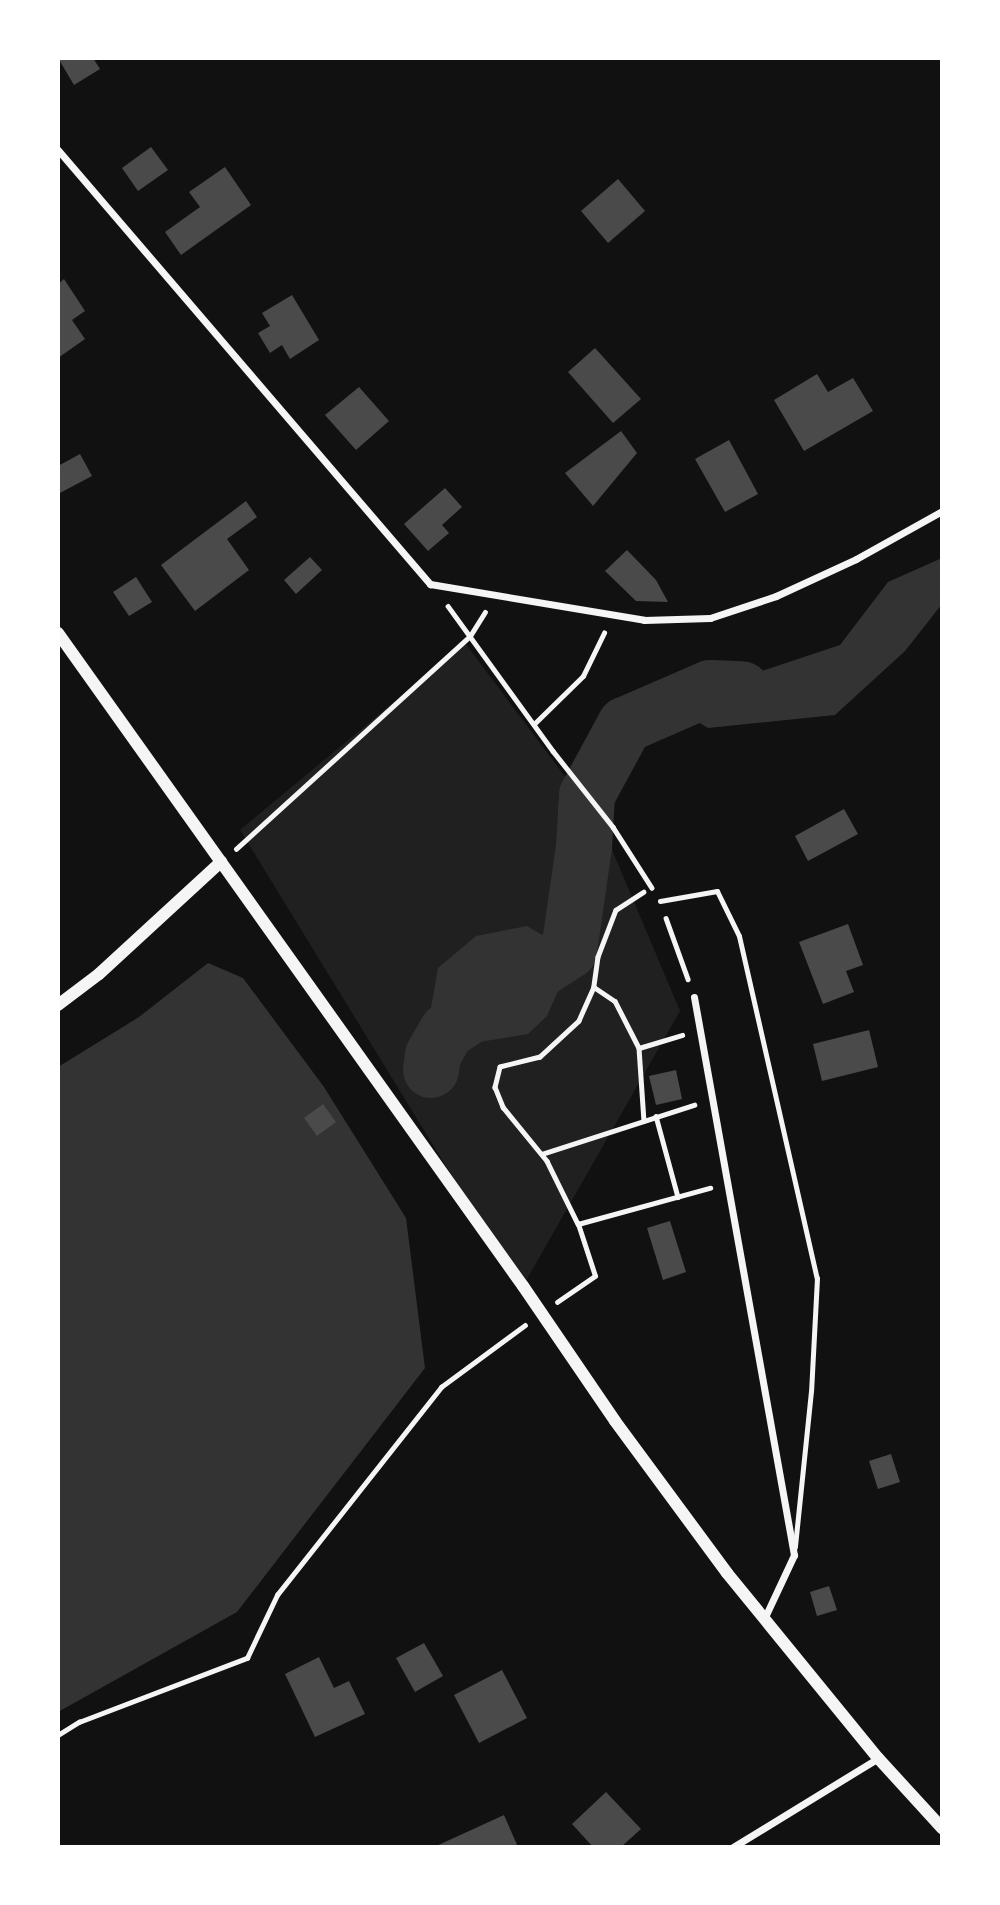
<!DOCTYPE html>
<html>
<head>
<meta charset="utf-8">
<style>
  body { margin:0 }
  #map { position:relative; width:1000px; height:1905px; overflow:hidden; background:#111; font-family:"Fira Sans",sans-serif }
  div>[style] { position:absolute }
  .green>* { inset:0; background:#202020 }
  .water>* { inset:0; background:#333 }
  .river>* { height:56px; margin:-28px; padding:0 28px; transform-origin:28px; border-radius:28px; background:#333 }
  .building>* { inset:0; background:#4a4a4a }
  .path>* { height:4.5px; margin:-2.25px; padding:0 2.25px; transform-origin:2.25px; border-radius:2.25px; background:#f5f5f5 }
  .service>* { height:5px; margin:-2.5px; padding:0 2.5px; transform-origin:2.5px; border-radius:2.5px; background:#f5f5f5 }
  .minor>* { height:7px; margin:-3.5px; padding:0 3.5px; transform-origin:3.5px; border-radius:3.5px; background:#f5f5f5 }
  .tertiary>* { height:12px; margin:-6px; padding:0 6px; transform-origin:6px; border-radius:6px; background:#f5f5f5 }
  span { translate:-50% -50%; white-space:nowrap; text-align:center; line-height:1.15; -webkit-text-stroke:6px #fff; paint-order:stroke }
  .frame { position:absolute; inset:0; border:60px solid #fff; pointer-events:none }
</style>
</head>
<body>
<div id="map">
  <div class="green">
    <div style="clip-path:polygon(465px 643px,602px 826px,680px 1011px,523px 1286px,498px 1251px,240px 830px)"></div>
  </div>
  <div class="water">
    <div style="clip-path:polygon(942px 558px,942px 604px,905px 651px,835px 715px,708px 728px,664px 702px,663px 680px,728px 664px,744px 677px,840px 645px,888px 582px)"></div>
    <div style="clip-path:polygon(527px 926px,569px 951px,565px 975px,547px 1016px,528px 1034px,467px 1044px,451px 1037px,429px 1019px,438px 968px,476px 936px)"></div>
    <div style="clip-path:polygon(208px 963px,243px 978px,324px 1087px,406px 1218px,425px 1368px,237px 1612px,58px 1712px,58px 1067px,139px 1017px)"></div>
  </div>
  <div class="river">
    <div style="left:431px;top:1070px;width:15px;rotate:-82deg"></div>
    <div style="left:433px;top:1055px;width:28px;rotate:-60deg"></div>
    <div style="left:447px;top:1031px;width:146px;rotate:-33.3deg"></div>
    <div style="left:569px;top:951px;width:105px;rotate:-81.8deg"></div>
    <div style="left:584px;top:847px;width:52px;rotate:-86.7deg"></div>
    <div style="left:587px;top:795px;width:80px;rotate:-61.5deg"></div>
    <div style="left:625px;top:725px;width:93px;rotate:-23.5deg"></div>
    <div style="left:710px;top:688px;width:32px;rotate:2deg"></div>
  </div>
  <div class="building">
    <div style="clip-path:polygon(58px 58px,93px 58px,100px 69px,74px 85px)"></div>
    <div style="clip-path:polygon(151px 147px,168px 170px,138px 191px,122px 168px)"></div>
    <div style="clip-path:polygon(225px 167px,251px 205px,181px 255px,165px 232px,200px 207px,189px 192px)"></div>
    <div style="clip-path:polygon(618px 179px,645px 211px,608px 243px,581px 211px)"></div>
    <div style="clip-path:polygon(64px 279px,85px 311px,72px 320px,85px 339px,58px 358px,58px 284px)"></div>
    <div style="clip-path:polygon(292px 295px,319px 340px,290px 359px,282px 345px,270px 353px,258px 333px,270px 326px,262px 313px)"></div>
    <div style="clip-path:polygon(595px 348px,641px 399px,613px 423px,568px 372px)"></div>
    <div style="clip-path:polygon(817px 374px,828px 392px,853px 378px,873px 411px,804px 451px,774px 400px)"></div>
    <div style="clip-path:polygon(359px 387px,389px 421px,356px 450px,325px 415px)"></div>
    <div style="clip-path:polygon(621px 431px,637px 453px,593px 506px,565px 473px)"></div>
    <div style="clip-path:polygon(729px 440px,758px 494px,725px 512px,695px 459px)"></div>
    <div style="clip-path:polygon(80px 454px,92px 476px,58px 494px,58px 466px)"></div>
    <div style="clip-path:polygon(445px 488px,462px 507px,442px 525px,449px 533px,428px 551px,404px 524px)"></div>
    <div style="clip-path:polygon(246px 501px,257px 517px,227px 539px,249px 570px,195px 611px,161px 565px)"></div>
    <div style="clip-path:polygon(627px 550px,656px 580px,668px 602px,636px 601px,605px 571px)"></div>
    <div style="clip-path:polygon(310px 557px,322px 570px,296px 594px,284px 580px)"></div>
    <div style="clip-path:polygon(136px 577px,152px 602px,129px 616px,113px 592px)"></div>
    <div style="clip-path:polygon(844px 809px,858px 834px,808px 861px,795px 836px)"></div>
    <div style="clip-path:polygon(848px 924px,863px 965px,846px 971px,854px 992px,823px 1004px,799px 942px)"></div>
    <div style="clip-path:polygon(869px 1030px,878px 1067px,822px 1081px,813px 1044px)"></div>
    <div style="clip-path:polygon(676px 1070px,682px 1099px,656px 1105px,649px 1076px)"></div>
    <div style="clip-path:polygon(323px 1104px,336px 1122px,317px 1136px,304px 1118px)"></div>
    <div style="clip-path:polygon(670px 1221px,686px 1272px,663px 1280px,647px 1228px)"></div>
    <div style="clip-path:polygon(891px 1454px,900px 1482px,878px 1489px,869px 1461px)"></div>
    <div style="clip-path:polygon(829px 1586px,837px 1610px,817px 1616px,810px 1592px)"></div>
    <div style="clip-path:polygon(424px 1643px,443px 1676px,415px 1692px,396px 1658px)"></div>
    <div style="clip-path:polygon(319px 1657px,334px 1688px,349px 1681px,365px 1714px,315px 1737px,285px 1674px)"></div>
    <div style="clip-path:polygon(502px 1670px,527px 1718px,479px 1743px,454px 1695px)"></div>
    <div style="clip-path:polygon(606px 1792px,641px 1829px,621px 1847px,593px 1847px,572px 1824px)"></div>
    <div style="clip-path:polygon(504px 1815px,518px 1847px,434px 1847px)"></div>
  </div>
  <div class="path">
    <div style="left:448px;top:606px;width:179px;rotate:54.1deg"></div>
    <div style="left:553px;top:751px;width:97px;rotate:51.7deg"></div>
    <div style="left:613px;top:827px;width:72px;rotate:57.4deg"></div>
    <div style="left:535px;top:723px;width:67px;rotate:-44.4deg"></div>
    <div style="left:583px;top:676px;width:48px;rotate:-64deg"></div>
    <div style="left:236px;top:849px;width:316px;rotate:-42.3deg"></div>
    <div style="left:470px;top:636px;width:28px;rotate:-58deg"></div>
    <div style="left:644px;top:892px;width:33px;rotate:147deg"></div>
    <div style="left:616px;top:910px;width:50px;rotate:111deg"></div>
    <div style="left:598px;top:957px;width:30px;rotate:98deg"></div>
    <div style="left:594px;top:987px;width:37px;rotate:114deg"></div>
    <div style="left:579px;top:1021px;width:53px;rotate:137.3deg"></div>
    <div style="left:540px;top:1057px;width:41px;rotate:166deg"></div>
    <div style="left:500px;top:1067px;width:21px;rotate:104deg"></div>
    <div style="left:495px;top:1087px;width:22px;rotate:68deg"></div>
    <div style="left:503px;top:1107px;width:70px;rotate:50.8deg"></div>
    <div style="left:547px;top:1161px;width:70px;rotate:63.8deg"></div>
    <div style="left:578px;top:1224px;width:137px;rotate:-15.3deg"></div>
    <div style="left:666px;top:918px;width:65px;rotate:70.2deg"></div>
    <div style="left:594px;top:987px;width:25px;rotate:34deg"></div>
    <div style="left:615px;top:1001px;width:53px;rotate:62.9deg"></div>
    <div style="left:639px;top:1048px;width:73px;rotate:86.1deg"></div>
    <div style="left:639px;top:1048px;width:45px;rotate:-16.8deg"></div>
    <div style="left:656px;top:1116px;width:84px;rotate:74.8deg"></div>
    <div style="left:542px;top:1154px;width:160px;rotate:-17.9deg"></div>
    <div style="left:557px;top:1302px;width:46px;rotate:-34.4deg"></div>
    <div style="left:595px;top:1276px;width:55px;rotate:-108.1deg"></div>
    <div style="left:58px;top:1735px;width:25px;rotate:-32deg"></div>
    <div style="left:79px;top:1722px;width:180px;rotate:-20.9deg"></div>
    <div style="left:247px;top:1658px;width:70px;rotate:-64.5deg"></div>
    <div style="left:277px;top:1595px;width:265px;rotate:-51.7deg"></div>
    <div style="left:441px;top:1387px;width:104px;rotate:-36.4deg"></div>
  </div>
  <div class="service">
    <div style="left:660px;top:901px;width:58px;rotate:-10deg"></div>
    <div style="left:717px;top:891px;width:50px;rotate:63.9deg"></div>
    <div style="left:739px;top:936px;width:351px;rotate:77.2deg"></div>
    <div style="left:817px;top:1278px;width:113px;rotate:93deg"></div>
    <div style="left:811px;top:1391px;width:157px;rotate:95.9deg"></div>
  </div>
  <div class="minor">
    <div style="left:58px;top:150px;width:572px;rotate:49.4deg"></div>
    <div style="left:430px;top:584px;width:217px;rotate:9.5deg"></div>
    <div style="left:644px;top:620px;width:66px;rotate:-1.7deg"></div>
    <div style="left:710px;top:618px;width:70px;rotate:-18.4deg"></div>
    <div style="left:776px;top:596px;width:88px;rotate:-24.8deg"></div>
    <div style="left:856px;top:559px;width:98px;rotate:-29.2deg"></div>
    <div style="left:694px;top:997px;width:567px;rotate:79.84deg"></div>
    <div style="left:794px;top:1555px;width:71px;rotate:115.1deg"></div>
    <div style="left:733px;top:1847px;width:170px;rotate:-31.5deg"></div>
  </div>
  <div class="tertiary">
    <div style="left:58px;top:633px;width:802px;rotate:54.55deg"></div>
    <div style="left:523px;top:1286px;width:163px;rotate:55.7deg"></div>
    <div style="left:615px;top:1421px;width:189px;rotate:53.6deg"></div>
    <div style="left:727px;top:1573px;width:239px;rotate:50.8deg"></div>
    <div style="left:878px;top:1758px;width:95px;rotate:47.6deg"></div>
    <div style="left:58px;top:1005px;width:51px;rotate:-37.1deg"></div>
    <div style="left:99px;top:974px;width:166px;rotate:-42.6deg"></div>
  </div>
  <div class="frame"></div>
</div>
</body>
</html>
